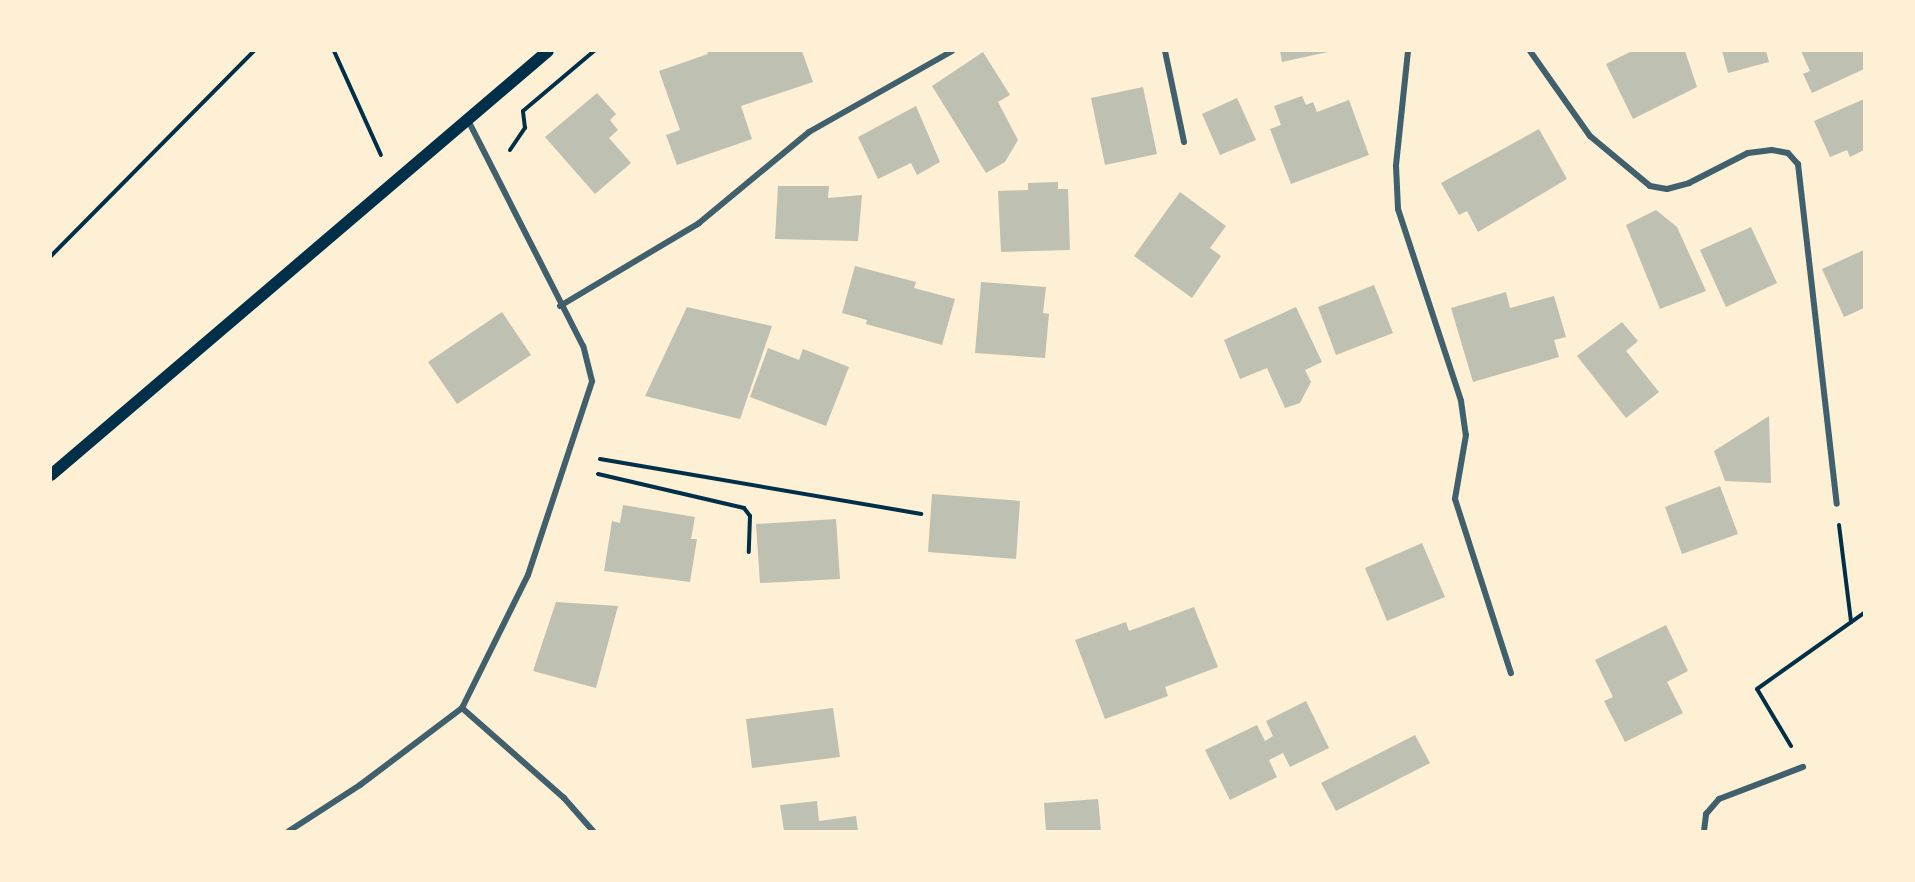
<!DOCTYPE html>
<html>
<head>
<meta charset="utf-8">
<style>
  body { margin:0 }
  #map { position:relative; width:1915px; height:882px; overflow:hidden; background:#fdf0d5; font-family:"Roboto Condensed",sans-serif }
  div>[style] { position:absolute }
  .building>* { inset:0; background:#bec0b2 }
  .path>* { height:4px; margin:-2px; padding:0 2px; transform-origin:2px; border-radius:2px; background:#003049 }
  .minor>* { height:6px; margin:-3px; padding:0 3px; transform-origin:3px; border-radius:3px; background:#3f606c }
  .secondary>* { height:12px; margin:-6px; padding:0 6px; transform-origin:6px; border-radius:6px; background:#003049 }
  span { translate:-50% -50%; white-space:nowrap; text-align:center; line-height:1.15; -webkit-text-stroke:4.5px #fdf0d5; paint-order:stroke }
  .frame { position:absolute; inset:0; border:52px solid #fdf0d5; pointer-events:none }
</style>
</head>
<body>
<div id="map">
  <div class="building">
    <div style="clip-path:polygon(707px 51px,802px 51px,813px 82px,741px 106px,752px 139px,677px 165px,666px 135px,680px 130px,659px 71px,708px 54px)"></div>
    <div style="clip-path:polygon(1280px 51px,1328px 51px,1328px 52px,1282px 62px)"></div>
    <div style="clip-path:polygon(1632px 51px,1685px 51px,1697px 87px,1633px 119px,1606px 64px)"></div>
    <div style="clip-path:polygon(1722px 51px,1766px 51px,1769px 62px,1728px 73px)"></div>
    <div style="clip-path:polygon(1801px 51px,1864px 51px,1864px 69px,1812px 93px,1803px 74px,1810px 71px)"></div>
    <div style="clip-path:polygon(983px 52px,1010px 95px,998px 102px,1018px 140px,1005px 162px,986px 173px,932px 86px)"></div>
    <div style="clip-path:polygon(1143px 87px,1157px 154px,1105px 165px,1091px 98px)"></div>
    <div style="clip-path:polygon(597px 93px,616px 114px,610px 120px,618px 130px,609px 138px,631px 163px,595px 194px,545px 137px)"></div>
    <div style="clip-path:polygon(1302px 96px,1306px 105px,1313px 102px,1317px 112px,1349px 100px,1369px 155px,1291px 184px,1270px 129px,1281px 125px,1274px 106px)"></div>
    <div style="clip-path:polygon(1237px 98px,1256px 140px,1220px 155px,1202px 114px)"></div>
    <div style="clip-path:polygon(1864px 99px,1864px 150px,1850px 157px,1847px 150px,1830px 157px,1814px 121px)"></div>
    <div style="clip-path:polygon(916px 106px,940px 162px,917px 175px,911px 163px,878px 179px,858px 137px)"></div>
    <div style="clip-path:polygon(1539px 129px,1567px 179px,1478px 232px,1467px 211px,1459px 215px,1441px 183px)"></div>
    <div style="clip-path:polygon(1058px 182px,1058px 189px,1068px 189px,1070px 250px,1001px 252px,998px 191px,1028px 190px,1028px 183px)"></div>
    <div style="clip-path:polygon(778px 186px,829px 186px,828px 198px,862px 195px,858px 241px,775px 239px)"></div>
    <div style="clip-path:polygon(1180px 192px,1226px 226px,1210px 248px,1221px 256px,1192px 298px,1134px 256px)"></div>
    <div style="clip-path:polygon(1656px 210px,1677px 227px,1706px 291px,1660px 309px,1626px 225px)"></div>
    <div style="clip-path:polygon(1751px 227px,1777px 283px,1726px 307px,1700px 250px)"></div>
    <div style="clip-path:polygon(1864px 250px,1864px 308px,1844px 317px,1822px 269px)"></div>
    <div style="clip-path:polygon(855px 266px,916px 282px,914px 288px,955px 299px,942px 345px,866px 324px,867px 320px,842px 313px)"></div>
    <div style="clip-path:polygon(981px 282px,1046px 287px,1043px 313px,1049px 314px,1045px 358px,975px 353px)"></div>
    <div style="clip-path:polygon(1374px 285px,1393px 333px,1336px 355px,1318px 307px)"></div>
    <div style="clip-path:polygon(1506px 292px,1510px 308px,1554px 296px,1566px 337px,1554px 340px,1559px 357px,1473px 382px,1451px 308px)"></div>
    <div style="clip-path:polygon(687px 307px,772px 326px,740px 419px,645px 396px)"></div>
    <div style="clip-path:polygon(1296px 307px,1322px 362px,1305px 370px,1311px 382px,1300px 403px,1285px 408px,1267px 368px,1240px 379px,1224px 340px)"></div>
    <div style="clip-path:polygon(502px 312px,531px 355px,457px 404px,428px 362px)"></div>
    <div style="clip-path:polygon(1622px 322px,1638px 341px,1626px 351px,1659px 392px,1626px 418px,1577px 356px)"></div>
    <div style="clip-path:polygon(768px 348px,799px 360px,803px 349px,849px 367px,826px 426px,750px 397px)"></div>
    <div style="clip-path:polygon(1769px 416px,1771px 483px,1725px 481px,1714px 451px)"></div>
    <div style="clip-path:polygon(1720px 486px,1738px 534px,1682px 554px,1665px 507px)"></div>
    <div style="clip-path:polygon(932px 494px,1020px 501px,1016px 559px,928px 552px)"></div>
    <div style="clip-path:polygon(623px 505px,695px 517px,691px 539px,697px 539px,690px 582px,604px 571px,612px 521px,620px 523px)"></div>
    <div style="clip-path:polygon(836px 519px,840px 579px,760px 583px,756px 524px)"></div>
    <div style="clip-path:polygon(1422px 543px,1445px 597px,1387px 621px,1365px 568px)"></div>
    <div style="clip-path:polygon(556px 602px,618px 606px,596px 688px,533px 671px)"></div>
    <div style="clip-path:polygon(1194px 607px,1218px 667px,1165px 687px,1168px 696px,1105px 719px,1075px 640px,1126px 622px,1129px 631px)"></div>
    <div style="clip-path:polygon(1666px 625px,1688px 671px,1667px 682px,1683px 713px,1625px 742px,1604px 701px,1613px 697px,1595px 660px)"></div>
    <div style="clip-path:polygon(1306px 701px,1329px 748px,1290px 767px,1283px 753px,1269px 760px,1277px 777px,1230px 800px,1205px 750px,1257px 725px,1265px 741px,1273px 736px,1266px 721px)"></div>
    <div style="clip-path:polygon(833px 708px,840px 757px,752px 768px,746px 719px)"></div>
    <div style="clip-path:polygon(1415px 735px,1430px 763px,1336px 811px,1321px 783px)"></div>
    <div style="clip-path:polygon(1098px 799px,1101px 831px,1046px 831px,1044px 803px)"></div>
    <div style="clip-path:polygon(817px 801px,819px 821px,856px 816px,858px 831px,784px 831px,780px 805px)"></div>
  </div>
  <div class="path">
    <div style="left:334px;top:51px;width:114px;rotate:65.7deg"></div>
    <div style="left:510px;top:150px;width:27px;rotate:-56deg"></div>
    <div style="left:525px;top:128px;width:17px;rotate:-97deg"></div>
    <div style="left:523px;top:111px;width:93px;rotate:-40.2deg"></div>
    <div style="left:51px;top:256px;width:289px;rotate:-45.3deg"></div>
    <div style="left:600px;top:459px;width:326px;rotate:9.7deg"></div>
    <div style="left:598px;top:474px;width:150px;rotate:13.1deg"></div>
    <div style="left:744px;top:508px;width:10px;rotate:53deg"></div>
    <div style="left:750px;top:516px;width:36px;rotate:92deg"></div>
    <div style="left:1839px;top:525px;width:98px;rotate:82.9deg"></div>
    <div style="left:1791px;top:746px;width:66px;rotate:-120.8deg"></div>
    <div style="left:1757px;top:689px;width:131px;rotate:-35.4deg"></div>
  </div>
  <div class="minor">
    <div style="left:1165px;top:51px;width:93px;rotate:78.2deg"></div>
    <div style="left:1408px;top:51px;width:116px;rotate:96deg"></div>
    <div style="left:1396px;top:166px;width:43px;rotate:87.3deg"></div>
    <div style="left:1398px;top:209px;width:202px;rotate:71.8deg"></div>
    <div style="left:1461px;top:401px;width:34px;rotate:82deg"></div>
    <div style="left:1466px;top:435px;width:65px;rotate:99.8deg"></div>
    <div style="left:1455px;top:499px;width:183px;rotate:72.2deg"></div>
    <div style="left:1530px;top:51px;width:104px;rotate:54.8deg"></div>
    <div style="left:1590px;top:136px;width:78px;rotate:39.8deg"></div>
    <div style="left:1650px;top:186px;width:17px;rotate:10deg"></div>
    <div style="left:1667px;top:189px;width:23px;rotate:-15deg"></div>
    <div style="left:1689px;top:183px;width:66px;rotate:-27deg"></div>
    <div style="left:1748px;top:153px;width:24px;rotate:-7deg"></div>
    <div style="left:1772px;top:150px;width:16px;rotate:11deg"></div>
    <div style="left:1788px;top:153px;width:15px;rotate:48deg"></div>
    <div style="left:1798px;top:164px;width:342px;rotate:83.5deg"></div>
    <div style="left:560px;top:306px;width:162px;rotate:-30.8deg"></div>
    <div style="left:699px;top:223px;width:143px;rotate:-39.6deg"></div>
    <div style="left:809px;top:132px;width:164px;rotate:-29.5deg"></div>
    <div style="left:462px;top:708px;width:136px;rotate:41.4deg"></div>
    <div style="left:564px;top:798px;width:44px;rotate:48.7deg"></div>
    <div style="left:289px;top:831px;width:85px;rotate:-32.9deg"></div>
    <div style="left:360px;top:785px;width:128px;rotate:-37deg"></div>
    <div style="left:462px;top:708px;width:148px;rotate:-63.6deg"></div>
    <div style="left:528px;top:575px;width:204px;rotate:-71.7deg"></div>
    <div style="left:592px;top:381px;width:36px;rotate:-104deg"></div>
    <div style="left:583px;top:346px;width:254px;rotate:-117deg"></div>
    <div style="left:1704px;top:831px;width:17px;rotate:-83deg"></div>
    <div style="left:1706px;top:814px;width:20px;rotate:-49deg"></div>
    <div style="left:1719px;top:799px;width:90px;rotate:-20.9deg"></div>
  </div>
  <div class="secondary">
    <div style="left:51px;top:475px;width:653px;rotate:-40.47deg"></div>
  </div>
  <div class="frame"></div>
</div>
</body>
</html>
